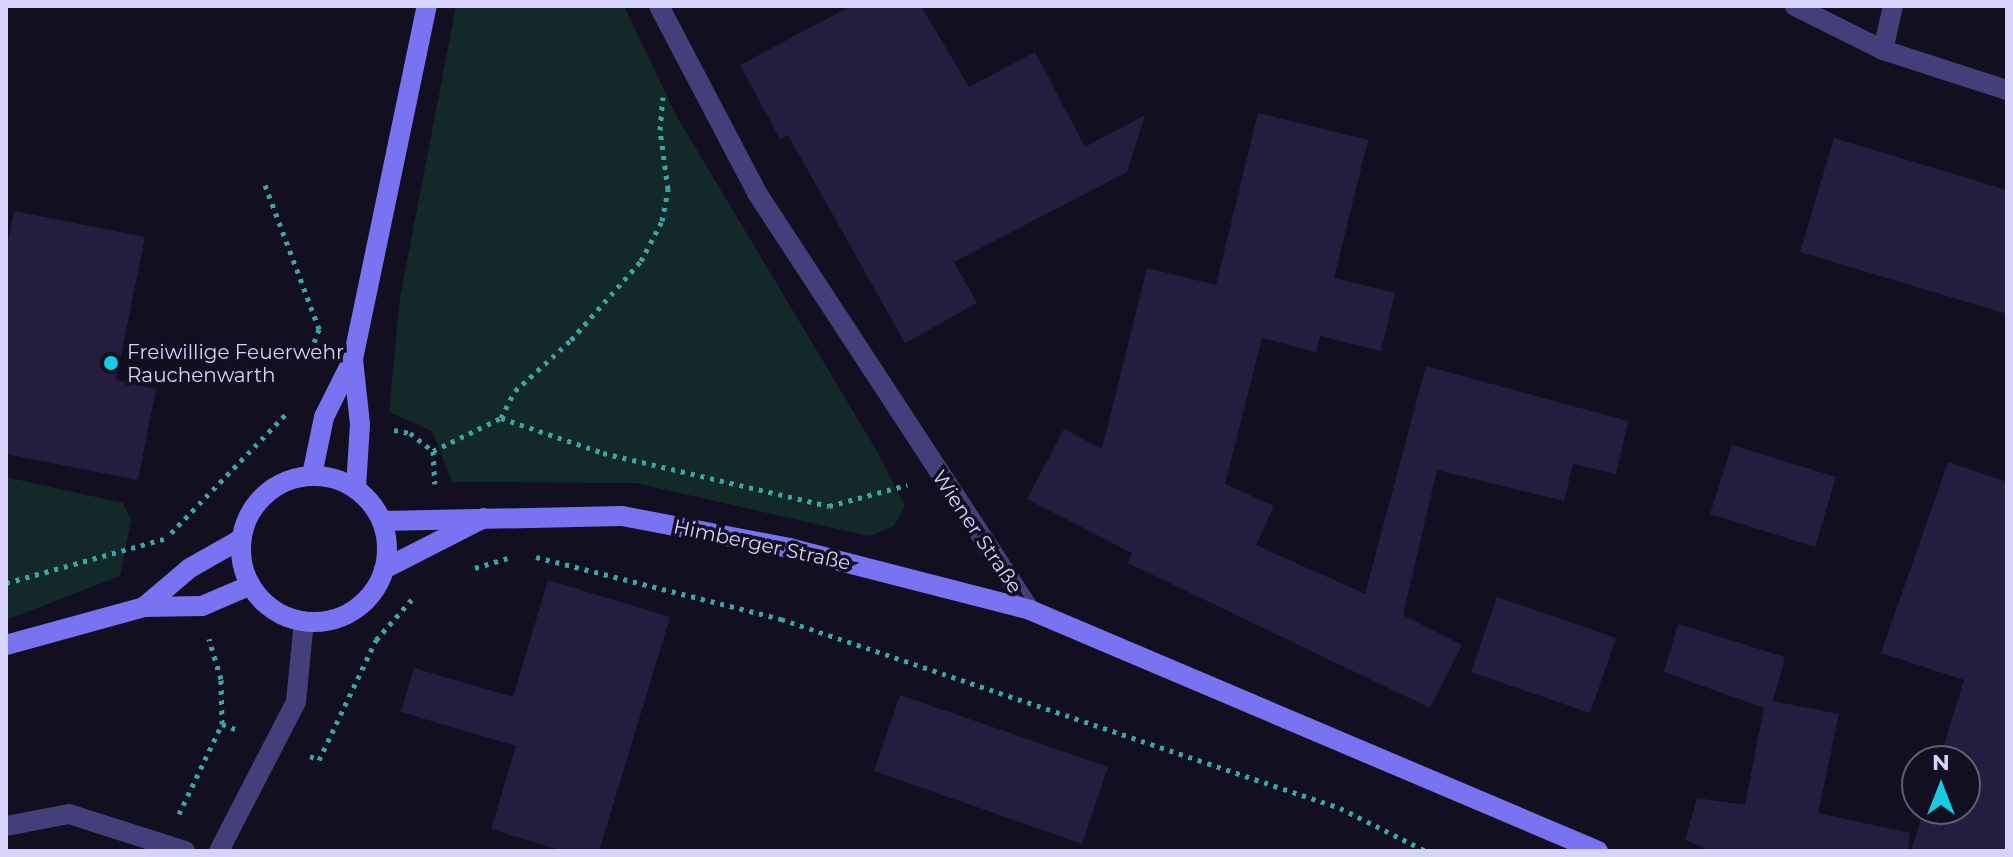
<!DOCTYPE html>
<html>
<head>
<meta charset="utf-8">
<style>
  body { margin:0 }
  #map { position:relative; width:2013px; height:857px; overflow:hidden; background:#120f20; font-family:Montserrat,sans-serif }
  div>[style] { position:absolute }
  .green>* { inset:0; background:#132929 }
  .building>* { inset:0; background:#241d3f }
  .path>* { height:5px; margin-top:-2.5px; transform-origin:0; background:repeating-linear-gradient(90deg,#3aa7a2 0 4px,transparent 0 10px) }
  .minor>* { height:20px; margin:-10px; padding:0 10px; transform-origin:10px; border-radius:10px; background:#423f7a }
  .secondary>* { height:20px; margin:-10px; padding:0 10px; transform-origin:10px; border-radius:10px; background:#7873f1 }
  .secondary>.ring { margin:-10px; padding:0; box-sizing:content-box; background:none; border:20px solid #7873f1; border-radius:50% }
  .dots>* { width:22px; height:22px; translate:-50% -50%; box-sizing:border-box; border:4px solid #120f20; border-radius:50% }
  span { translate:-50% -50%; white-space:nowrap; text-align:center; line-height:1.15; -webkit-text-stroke:7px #120f20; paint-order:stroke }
  .poi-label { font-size:20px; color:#d8d3fb }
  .left { translate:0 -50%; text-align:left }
  .street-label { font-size:20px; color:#d8d3fb }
  .frame { position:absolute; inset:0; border:8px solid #d8d3fb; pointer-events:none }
  .north { position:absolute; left:1901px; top:745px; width:80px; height:80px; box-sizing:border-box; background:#120f20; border:2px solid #615d78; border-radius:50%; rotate:0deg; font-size:22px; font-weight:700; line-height:32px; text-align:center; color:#d8d3fb }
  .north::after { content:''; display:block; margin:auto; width:28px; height:36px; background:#17cbe2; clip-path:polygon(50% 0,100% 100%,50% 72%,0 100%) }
</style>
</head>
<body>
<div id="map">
  <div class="green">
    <div style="clip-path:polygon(456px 6px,624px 6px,677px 117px,878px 453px,905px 506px,894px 526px,869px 536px,636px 483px,452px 482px,432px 431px,389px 412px,400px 298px)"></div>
    <div style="clip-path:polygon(6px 477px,123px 503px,131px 520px,120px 576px,6px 620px)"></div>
  </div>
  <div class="building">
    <div style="clip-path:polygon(851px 6px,921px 6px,969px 87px,1035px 52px,1085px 147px,1145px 115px,1127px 172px,954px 262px,977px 303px,905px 343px,788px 135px,780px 139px,740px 65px)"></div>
    <div style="clip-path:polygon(1258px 113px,1368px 140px,1334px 278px,1395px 293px,1381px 351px,1320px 336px,1316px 352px,1262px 338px,1225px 484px,1274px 506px,1256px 545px,1365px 594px,1426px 366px,1628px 421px,1616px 474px,1573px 464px,1564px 501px,1437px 470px,1403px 615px,1462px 645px,1430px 708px,1128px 563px,1132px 553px,1027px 499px,1064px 429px,1102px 449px,1147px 268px,1216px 285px)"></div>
    <div style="clip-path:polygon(1834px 138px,2007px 190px,2007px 314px,1800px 252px)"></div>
    <div style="clip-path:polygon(14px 211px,145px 237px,116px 380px,156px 389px,138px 480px,6px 454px,6px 251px)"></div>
    <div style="clip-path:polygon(1732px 445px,1836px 477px,1815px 547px,1710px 514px)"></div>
    <div style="clip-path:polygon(1948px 462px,2007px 482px,2007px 851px,1911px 851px,1924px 809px,1965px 809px,1965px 761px,1939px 761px,1964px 680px,1881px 653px)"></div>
    <div style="clip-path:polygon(548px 580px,670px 617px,599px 851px,563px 851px,491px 829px,516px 746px,401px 712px,414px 668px,513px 697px)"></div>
    <div style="clip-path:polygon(1497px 597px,1616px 638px,1590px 713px,1471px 672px)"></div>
    <div style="clip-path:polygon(1678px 624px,1785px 657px,1773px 701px,1839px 714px,1818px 813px,1910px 833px,1908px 851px,1711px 851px,1685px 840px,1697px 798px,1745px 805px,1764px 708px,1664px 672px)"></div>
    <div style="clip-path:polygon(900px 695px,1108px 767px,1082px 844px,874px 771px)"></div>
  </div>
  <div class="path">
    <div style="left:265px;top:185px;width:154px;rotate:69.4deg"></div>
    <div style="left:319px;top:329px;width:30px;rotate:110deg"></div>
    <div style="left:501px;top:418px;width:30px;rotate:-63deg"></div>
    <div style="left:515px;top:391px;width:76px;rotate:-42.3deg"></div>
    <div style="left:571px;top:340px;width:106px;rotate:-48.5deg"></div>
    <div style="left:641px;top:261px;width:45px;rotate:-62.3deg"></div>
    <div style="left:662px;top:221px;width:33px;rotate:-79deg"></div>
    <div style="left:668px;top:189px;width:60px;rotate:-97.7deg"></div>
    <div style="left:660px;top:130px;width:33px;rotate:-85deg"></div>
    <div style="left:394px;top:430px;width:16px;rotate:11deg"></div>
    <div style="left:410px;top:433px;width:29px;rotate:38deg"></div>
    <div style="left:433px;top:451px;width:76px;rotate:-25.9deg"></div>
    <div style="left:501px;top:418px;width:108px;rotate:18.9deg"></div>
    <div style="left:603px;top:453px;width:232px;rotate:13.2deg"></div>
    <div style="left:829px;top:506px;width:81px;rotate:-15.1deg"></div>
    <div style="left:433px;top:451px;width:33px;rotate:87deg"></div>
    <div style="left:171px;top:533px;width:167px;rotate:-46deg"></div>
    <div style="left:536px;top:557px;width:253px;rotate:14.2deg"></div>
    <div style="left:781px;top:619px;width:590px;rotate:18.68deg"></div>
    <div style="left:1340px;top:808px;width:96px;rotate:26.6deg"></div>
    <div style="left:475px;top:568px;width:38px;rotate:-17deg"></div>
    <div style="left:6px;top:583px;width:164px;rotate:-15.6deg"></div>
    <div style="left:222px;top:724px;width:19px;rotate:21deg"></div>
    <div style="left:310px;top:756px;width:10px;rotate:24deg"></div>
    <div style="left:319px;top:760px;width:133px;rotate:-64.6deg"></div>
    <div style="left:376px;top:640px;width:56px;rotate:-48.6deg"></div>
    <div style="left:179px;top:814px;width:100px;rotate:-64.5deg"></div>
    <div style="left:222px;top:724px;width:45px;rotate:-91.3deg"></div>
    <div style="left:221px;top:679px;width:42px;rotate:-106.7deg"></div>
  </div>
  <div class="minor">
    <div style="left:659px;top:6px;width:211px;rotate:62.3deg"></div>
    <div style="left:757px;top:193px;width:498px;rotate:56.8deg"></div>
    <div style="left:1795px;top:6px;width:98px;rotate:26.6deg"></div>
    <div style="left:1883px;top:50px;width:130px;rotate:17.9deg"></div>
    <div style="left:1883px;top:50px;width:45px;rotate:-77.2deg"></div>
    <div style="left:6px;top:826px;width:64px;rotate:-10.8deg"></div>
    <div style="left:69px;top:814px;width:122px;rotate:17.7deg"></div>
    <div style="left:219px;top:851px;width:168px;rotate:-62.7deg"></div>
    <div style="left:296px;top:702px;width:81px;rotate:-84.4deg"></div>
  </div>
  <div class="secondary">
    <div style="left:353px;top:359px;width:65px;rotate:83.9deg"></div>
    <div style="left:360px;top:424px;width:64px;rotate:93.6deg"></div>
    <div style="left:312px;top:475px;width:59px;rotate:-78.3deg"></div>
    <div style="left:324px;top:417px;width:65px;rotate:-63.4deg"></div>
    <div style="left:353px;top:359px;width:361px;rotate:-78.2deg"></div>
    <div class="ring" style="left:241px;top:476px;width:126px;height:126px"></div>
    <div style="left:383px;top:521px;width:239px;rotate:-1.2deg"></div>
    <div style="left:622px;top:516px;width:170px;rotate:10.8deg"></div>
    <div style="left:789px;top:548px;width:249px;rotate:14.4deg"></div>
    <div style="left:1030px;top:610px;width:617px;rotate:22.99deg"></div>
    <div style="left:384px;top:569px;width:112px;rotate:-27deg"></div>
    <div style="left:144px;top:607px;width:60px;rotate:-40.3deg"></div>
    <div style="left:190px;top:568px;width:59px;rotate:-29.6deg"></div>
    <div style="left:6px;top:645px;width:143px;rotate:-15.4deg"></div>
    <div style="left:144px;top:607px;width:58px;rotate:-1deg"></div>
    <div style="left:202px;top:606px;width:53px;rotate:-23.2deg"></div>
  </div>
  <div class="dots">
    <div style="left:111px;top:363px;background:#17cbe2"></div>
  </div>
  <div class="poi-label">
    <span class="left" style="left:127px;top:364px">Freiwillige Feuerwehr<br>Rauchenwarth</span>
  </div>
  <div class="street-label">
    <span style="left:977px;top:532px;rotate:56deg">Wiener Straße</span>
    <span style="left:762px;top:545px;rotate:12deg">Himberger Straße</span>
  </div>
  <div class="frame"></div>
  <div class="north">N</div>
</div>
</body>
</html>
